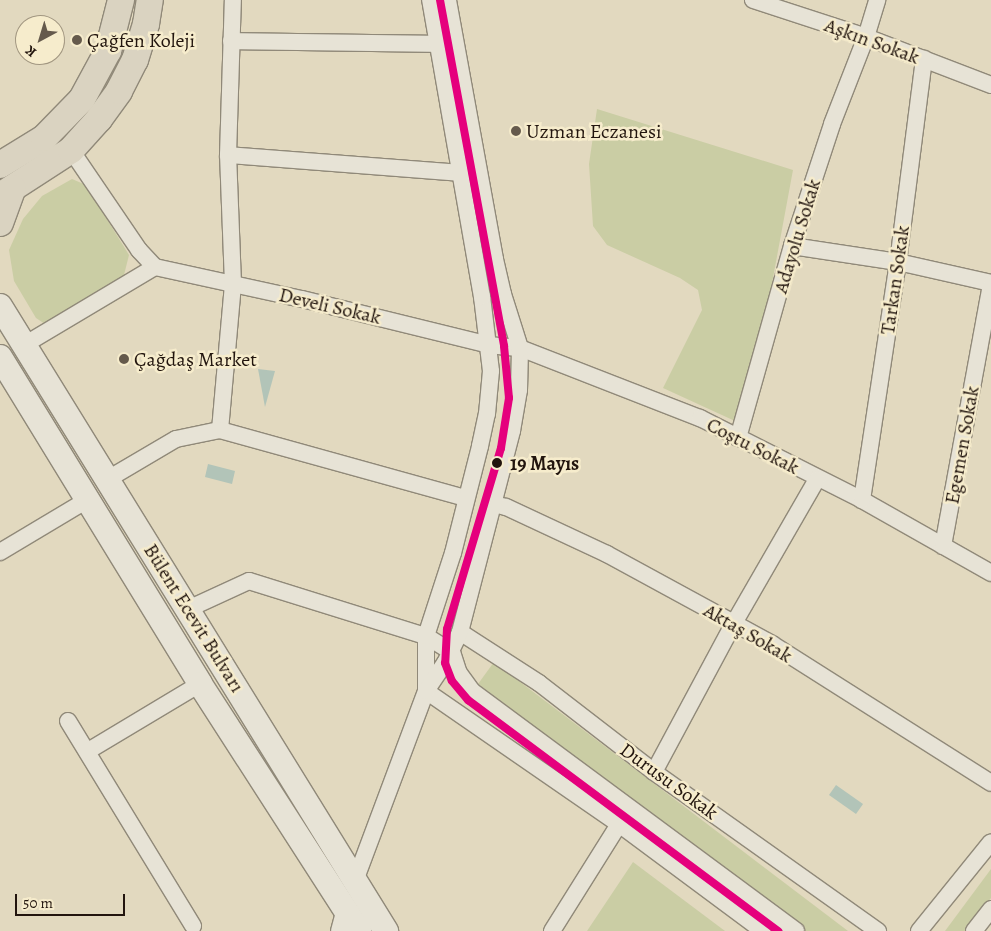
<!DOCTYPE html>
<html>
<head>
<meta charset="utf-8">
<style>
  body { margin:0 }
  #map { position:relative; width:991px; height:931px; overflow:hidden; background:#e2d9bf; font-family:Alegreya,serif }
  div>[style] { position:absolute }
  .green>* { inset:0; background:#cacda4 }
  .water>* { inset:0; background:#b2c4b8 }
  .roads { filter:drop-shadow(1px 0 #908979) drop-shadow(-1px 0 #908979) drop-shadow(0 1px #908979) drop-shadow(0 -1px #908979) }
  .street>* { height:16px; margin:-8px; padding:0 8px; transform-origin:8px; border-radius:8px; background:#e7e3d6 }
  .secondary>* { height:24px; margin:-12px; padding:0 12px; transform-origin:12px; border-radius:12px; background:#e7e3d6 }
  .primary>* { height:26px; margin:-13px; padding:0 13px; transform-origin:13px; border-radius:13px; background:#dad3c1 }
  .tram-1>* { height:8px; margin:-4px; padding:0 4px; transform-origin:4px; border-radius:4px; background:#e5007d }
  .dots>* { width:14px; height:14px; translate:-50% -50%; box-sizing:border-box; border:2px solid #f6eccc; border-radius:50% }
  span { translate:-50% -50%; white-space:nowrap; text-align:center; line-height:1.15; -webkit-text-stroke:5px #f6eccc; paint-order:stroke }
  .poi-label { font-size:20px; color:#22150e }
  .left { translate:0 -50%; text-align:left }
  .street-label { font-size:20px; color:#22150e }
  .stop-label { font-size:20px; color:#22150e; font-weight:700 }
  .north { position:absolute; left:15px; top:15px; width:50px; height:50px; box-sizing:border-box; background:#f6eccc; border:1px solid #a19680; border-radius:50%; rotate:219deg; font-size:14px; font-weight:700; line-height:20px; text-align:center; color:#22150e }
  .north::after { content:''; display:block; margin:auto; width:18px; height:22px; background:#655a4c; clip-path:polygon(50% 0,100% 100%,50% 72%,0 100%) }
  .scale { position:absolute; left:15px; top:894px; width:110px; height:22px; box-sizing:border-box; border:2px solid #22150e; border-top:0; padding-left:6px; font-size:15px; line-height:18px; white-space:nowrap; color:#22150e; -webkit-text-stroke:4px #f6eccc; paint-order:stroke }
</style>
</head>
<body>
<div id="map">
  <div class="green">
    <div style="clip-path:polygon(597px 109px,793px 170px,770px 294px,735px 421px,663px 388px,702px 310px,698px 290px,680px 278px,607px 245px,593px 226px,589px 164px)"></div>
    <div style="clip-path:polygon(72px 179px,86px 185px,129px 255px,123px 279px,45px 324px,36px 318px,14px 281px,9px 250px,23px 219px,42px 196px)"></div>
    <div style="clip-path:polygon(494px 662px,848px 931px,801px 931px,478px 684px)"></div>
    <div style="clip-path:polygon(633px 862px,725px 931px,587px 931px)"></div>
    <div style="clip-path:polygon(991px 869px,991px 898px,966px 931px,945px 931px)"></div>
  </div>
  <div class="water">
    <div style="clip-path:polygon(258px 369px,275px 371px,265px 407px)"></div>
    <div style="clip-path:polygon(208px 464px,235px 471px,232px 484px,205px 477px)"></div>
    <div style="clip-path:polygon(836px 785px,863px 804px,856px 814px,829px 795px)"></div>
  </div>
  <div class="roads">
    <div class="street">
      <div style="left:753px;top:0;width:119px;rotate:18.1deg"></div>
      <div style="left:866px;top:37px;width:134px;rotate:21deg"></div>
      <div style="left:231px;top:41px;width:207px;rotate:0.8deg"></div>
      <div style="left:71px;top:150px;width:121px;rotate:55.8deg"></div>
      <div style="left:139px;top:250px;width:23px;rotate:47deg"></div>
      <div style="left:228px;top:155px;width:233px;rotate:4.4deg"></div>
      <div style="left:792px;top:246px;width:107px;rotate:8.6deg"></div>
      <div style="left:898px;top:262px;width:95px;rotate:12.7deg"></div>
      <div style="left:155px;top:267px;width:150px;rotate:12.3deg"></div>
      <div style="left:302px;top:299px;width:193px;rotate:13.8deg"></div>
      <div style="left:489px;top:345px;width:31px;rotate:6deg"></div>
      <div style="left:520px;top:348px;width:193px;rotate:21.3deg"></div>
      <div style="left:700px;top:418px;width:182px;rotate:26.8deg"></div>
      <div style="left:862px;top:500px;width:148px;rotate:29.5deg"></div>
      <div style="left:24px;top:345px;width:152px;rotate:-30.8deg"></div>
      <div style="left:220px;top:430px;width:147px;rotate:-84.9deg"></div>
      <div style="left:233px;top:284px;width:129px;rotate:-92.2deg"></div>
      <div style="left:228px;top:155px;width:155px;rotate:-88.2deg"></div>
      <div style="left:738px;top:438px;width:199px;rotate:-74.3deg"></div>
      <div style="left:792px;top:246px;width:128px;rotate:-71.8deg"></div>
      <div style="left:832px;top:124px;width:93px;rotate:-68.7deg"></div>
      <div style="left:866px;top:37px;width:39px;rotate:-73deg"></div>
      <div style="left:108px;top:479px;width:79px;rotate:-30.5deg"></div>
      <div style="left:176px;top:439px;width:45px;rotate:-11.6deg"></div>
      <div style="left:220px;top:430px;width:255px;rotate:15.5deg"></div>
      <div style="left:862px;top:500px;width:241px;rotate:-81.4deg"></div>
      <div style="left:898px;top:262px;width:205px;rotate:-82.7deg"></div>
      <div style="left:494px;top:504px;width:12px;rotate:14deg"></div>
      <div style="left:506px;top:507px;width:111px;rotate:25deg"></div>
      <div style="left:607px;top:554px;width:188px;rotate:28.6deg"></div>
      <div style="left:772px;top:644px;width:259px;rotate:32.4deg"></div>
      <div style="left:943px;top:546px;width:265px;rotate:-79.6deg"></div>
      <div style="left:0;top:552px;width:101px;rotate:-30.9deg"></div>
      <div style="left:188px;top:609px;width:67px;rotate:-24.7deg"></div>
      <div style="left:249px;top:581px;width:185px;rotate:17.3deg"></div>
      <div style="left:426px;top:636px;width:31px;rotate:32deg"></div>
      <div style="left:452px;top:652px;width:22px;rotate:72deg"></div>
      <div style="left:459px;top:673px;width:22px;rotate:54deg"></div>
      <div style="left:472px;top:691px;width:403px;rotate:36.5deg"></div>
      <div style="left:460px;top:632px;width:94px;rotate:32.8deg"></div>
      <div style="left:539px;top:683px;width:145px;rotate:37.7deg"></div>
      <div style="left:654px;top:772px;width:275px;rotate:35.4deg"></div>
      <div style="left:426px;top:691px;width:55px;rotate:-90deg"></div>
      <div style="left:426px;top:636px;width:87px;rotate:-72deg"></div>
      <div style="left:453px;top:553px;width:110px;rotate:-75.8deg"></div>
      <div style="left:480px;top:446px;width:33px;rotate:-78deg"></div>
      <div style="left:487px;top:414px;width:43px;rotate:-84.7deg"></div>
      <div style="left:491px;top:371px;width:75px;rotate:-96.9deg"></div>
      <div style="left:482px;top:297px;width:302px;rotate:-99.9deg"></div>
      <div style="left:426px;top:691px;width:234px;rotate:34.6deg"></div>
      <div style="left:619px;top:824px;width:179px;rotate:36.6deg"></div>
      <div style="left:68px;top:721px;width:240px;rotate:58.6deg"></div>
      <div style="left:88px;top:751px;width:131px;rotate:-30.9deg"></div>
      <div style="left:654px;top:772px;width:169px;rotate:-61.8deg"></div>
      <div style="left:734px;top:623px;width:166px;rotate:-60deg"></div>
      <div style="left:355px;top:881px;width:203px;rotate:-69.5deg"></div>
      <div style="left:426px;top:691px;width:34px;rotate:-56deg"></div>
      <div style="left:445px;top:663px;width:34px;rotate:-64deg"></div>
      <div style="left:460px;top:632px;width:208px;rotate:-75.5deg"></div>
      <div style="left:512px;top:431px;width:42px;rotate:-80.3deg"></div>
      <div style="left:519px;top:390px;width:42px;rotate:-88.6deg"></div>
      <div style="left:520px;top:348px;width:57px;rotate:-107.5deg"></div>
      <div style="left:503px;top:294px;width:36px;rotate:-103deg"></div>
      <div style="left:495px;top:259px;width:263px;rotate:-100.3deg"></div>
      <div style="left:339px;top:931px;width:23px;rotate:-75deg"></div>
      <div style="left:552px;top:931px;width:126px;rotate:-57.9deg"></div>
      <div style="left:919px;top:931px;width:114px;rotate:-51deg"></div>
      <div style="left:974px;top:931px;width:28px;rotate:-52deg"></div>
    </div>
    <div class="secondary">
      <div style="left:0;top:306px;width:735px;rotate:58.3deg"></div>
      <div style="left:0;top:357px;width:383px;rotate:58.5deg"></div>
      <div style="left:200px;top:684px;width:294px;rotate:57.2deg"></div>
    </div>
    <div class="primary">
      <div style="left:0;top:165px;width:52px;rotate:-31.5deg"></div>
      <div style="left:44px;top:138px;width:54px;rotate:-45.7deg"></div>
      <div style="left:82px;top:99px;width:55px;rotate:-61.6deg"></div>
      <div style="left:108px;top:51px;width:53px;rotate:-75.7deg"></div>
      <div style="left:0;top:196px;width:85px;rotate:-32.9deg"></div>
      <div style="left:71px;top:150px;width:42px;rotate:-47.9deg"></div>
      <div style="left:99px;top:119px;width:34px;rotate:-54deg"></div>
      <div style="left:119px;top:91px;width:35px;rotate:-63deg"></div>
      <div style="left:135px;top:60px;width:38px;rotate:-73deg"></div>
      <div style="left:146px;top:24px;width:24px;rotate:-81deg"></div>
      <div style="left:0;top:223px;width:37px;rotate:-70deg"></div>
    </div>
  </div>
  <div class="tram-1">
    <div style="left:440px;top:0;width:352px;rotate:79.5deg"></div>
    <div style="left:504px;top:346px;width:52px;rotate:84.5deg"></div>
    <div style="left:509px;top:398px;width:51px;rotate:99.1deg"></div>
    <div style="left:501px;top:448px;width:189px;rotate:106.6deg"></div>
    <div style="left:447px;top:629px;width:34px;rotate:93deg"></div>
    <div style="left:445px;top:663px;width:19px;rotate:69deg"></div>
    <div style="left:452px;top:681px;width:25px;rotate:50deg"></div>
    <div style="left:468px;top:700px;width:387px;rotate:36.7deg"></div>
  </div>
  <div class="dots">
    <div style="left:77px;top:40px;background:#655a4c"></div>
    <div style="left:516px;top:131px;background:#655a4c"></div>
    <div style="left:124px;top:359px;background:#655a4c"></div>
    <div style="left:497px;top:463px;background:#22150e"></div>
  </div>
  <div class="poi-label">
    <span class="left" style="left:87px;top:40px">Çağfen Koleji</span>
    <span class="left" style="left:526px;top:131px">Uzman Eczanesi</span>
    <span class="left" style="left:134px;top:359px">Çağdaş Market</span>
  </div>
  <div class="street-label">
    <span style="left:872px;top:41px;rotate:20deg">Aşkın Sokak</span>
    <span style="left:797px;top:236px;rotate:-73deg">Adayolu Sokak</span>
    <span style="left:895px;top:280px;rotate:-82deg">Tarkan Sokak</span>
    <span style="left:330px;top:306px;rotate:13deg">Develi Sokak</span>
    <span style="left:962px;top:445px;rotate:-80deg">Egemen Sokak</span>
    <span style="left:753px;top:446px;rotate:27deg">Coştu Sokak</span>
    <span style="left:194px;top:618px;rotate:58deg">Bülent Ecevit Bulvarı</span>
    <span style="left:748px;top:633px;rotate:30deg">Aktaş Sokak</span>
    <span style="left:669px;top:781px;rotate:36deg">Durusu Sokak</span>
  </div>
  <div class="stop-label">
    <span class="left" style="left:510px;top:463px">19 Mayıs</span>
  </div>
  <div class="north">K</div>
  <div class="scale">50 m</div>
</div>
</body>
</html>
